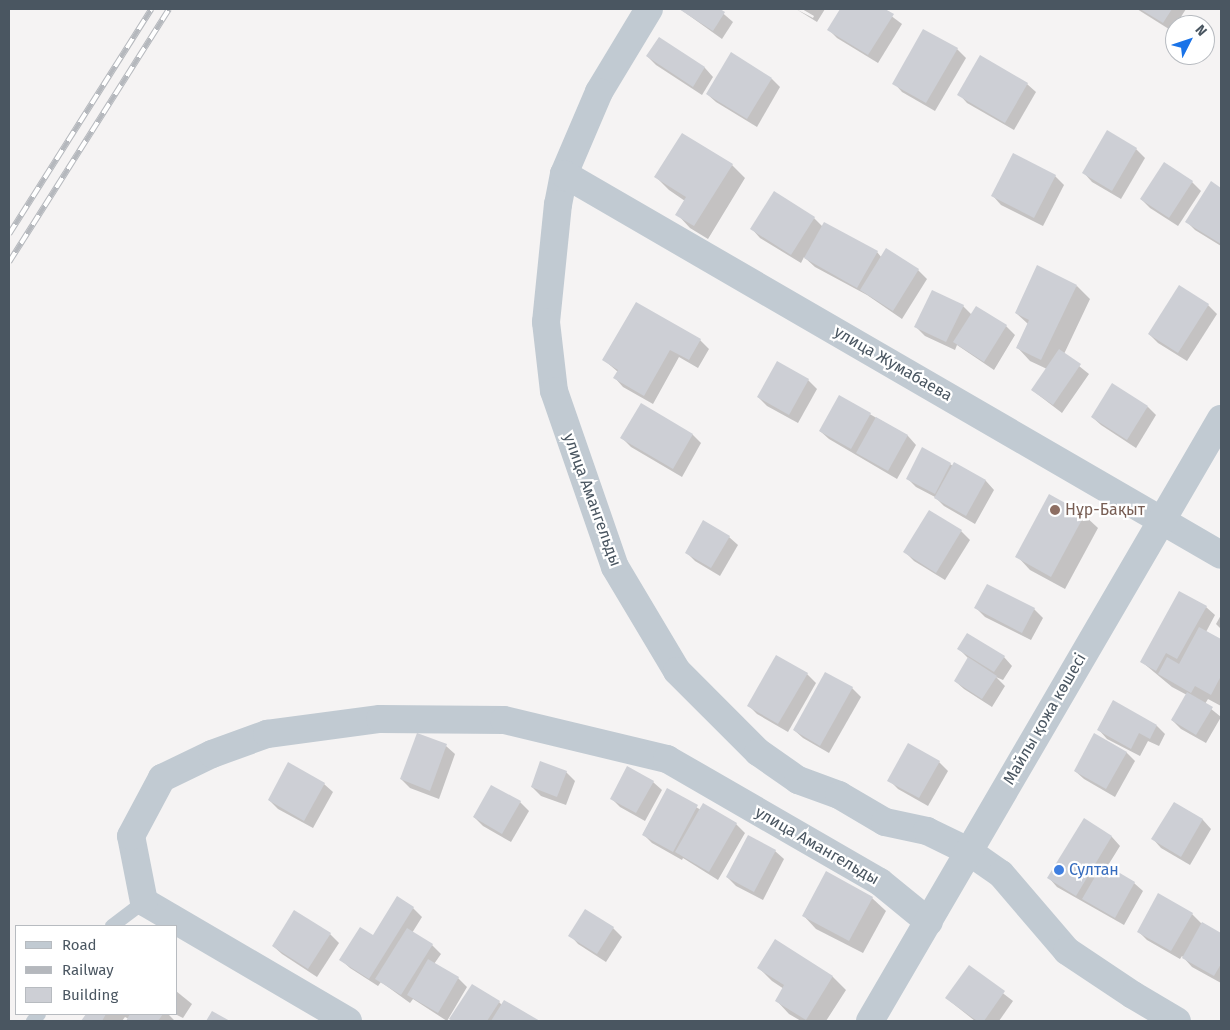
<!DOCTYPE html>
<html>
<head>
<meta charset="utf-8">
<style>
  body { margin:0 }
  #map { position:relative; width:1230px; height:1030px; overflow:hidden; background:#f5f3f3; font-family:"Fira Sans",sans-serif }
  div>[style] { position:absolute }
  .shadow>* { inset:0; background:#0003 }
  .building>* { inset:0; background:#cdcfd5 }
  .service>* { height:14px; margin:-7px; padding:0 7px; transform-origin:7px; border-radius:7px; background:#c1cad2 }
  .minor>* { height:28px; margin:-14px; padding:0 14px; transform-origin:14px; border-radius:14px; background:#c1cad2 }
  .rail>* { height:5.5px; margin-top:-2.75px; transform-origin:0; background:repeating-linear-gradient(90deg,#fff 0 11px,#b5b8bd 0 22px); box-sizing:border-box; border-block:1px solid #b5b8bd }
  .dots>* { width:14px; height:14px; translate:-50% -50%; box-sizing:border-box; border:2px solid #fff; border-radius:50% }
  span { translate:-50% -50%; white-space:nowrap; text-align:center; line-height:1.15; -webkit-text-stroke:4.5px #fff; paint-order:stroke }
  .street-label { font-size:16px; color:#4a5661 }
  .education-label { font-size:16px; color:#785e54 }
  .left { translate:0 -50%; text-align:left }
  .shop-label { font-size:16px; color:#366cbe }
  .frame { position:absolute; inset:0; border:10px solid #4a5661; pointer-events:none }
  .legend { position:absolute; left:15px; top:925px; width:162px; height:90px; box-sizing:border-box; background:#fff; border:1px solid #b7bbc0; margin:0; padding:6px 9px; list-style:none; font-size:15px; color:#4a5661 }
  .legend li { display:flex; align-items:center; gap:10px; height:25px }
  .legend b { width:25px; border:1px solid #b7bbc0 }
  .north { position:absolute; left:1165px; top:15px; width:50px; height:50px; box-sizing:border-box; background:#fff; border:1px solid #b7bbc0; border-radius:50%; rotate:49deg; font-size:14px; font-weight:700; line-height:20px; text-align:center; color:#4a5661 }
  .north::after { content:''; display:block; margin:auto; width:18px; height:22px; background:#1a73e8; clip-path:polygon(50% 0,100% 100%,50% 72%,0 100%) }
</style>
</head>
<body>
<div id="map">
  <div class="shadow">
    <div style="clip-path:polygon(680px 9px,718px 9px,733px 22px,722px 39px)"></div>
    <div style="clip-path:polygon(796px 9px,813px 18px,814px 16px,802px 9px,825px 9px,817px 22px)"></div>
    <div style="clip-path:polygon(841px 9px,882px 9px,902px 24px,878px 63px,837px 38px,829px 30px)"></div>
    <div style="clip-path:polygon(1137px 9px,1186px 9px,1172px 31px)"></div>
    <div style="clip-path:polygon(659px 38px,705px 68px,713px 77px,702px 95px,656px 65px,647px 56px)"></div>
    <div style="clip-path:polygon(957px 49px,966px 58px,935px 111px,902px 92px,894px 83px)"></div>
    <div style="clip-path:polygon(772px 79px,780px 87px,757px 127px,716px 102px,707px 94px)"></div>
    <div style="clip-path:polygon(1027px 84px,1036px 92px,1014px 130px,967px 103px,959px 94px)"></div>
    <div style="clip-path:polygon(1136px 149px,1145px 158px,1121px 199px,1092px 182px,1084px 173px)"></div>
    <div style="clip-path:polygon(732px 165px,745px 178px,708px 239px,690px 228px,677px 214px,685px 201px,669px 190px,656px 177px)"></div>
    <div style="clip-path:polygon(1055px 176px,1064px 185px,1043px 226px,1001px 205px,993px 196px)"></div>
    <div style="clip-path:polygon(1192px 182px,1201px 191px,1178px 226px,1150px 208px,1141px 199px)"></div>
    <div style="clip-path:polygon(1211px 183px,1221px 189px,1221px 246px,1195px 230px,1187px 222px)"></div>
    <div style="clip-path:polygon(814px 218px,823px 227px,877px 252px,882px 258px,886px 250px,918px 270px,927px 279px,902px 319px,867px 295px,815px 267px,804px 257px,801px 263px,760px 238px,752px 229px)"></div>
    <div style="clip-path:polygon(1077px 286px,1090px 299px,1064px 354px,1089px 374px,1062px 413px,1032px 390px,1047px 369px,1030px 361px,1017px 347px,1028px 324px,1016px 313px)"></div>
    <div style="clip-path:polygon(1179px 287px,1208px 305px,1217px 314px,1187px 361px,1158px 343px,1149px 334px)"></div>
    <div style="clip-path:polygon(963px 306px,972px 315px,976px 307px,1006px 326px,1015px 335px,994px 370px,957px 345px,955px 350px,925px 336px,916px 327px)"></div>
    <div style="clip-path:polygon(700px 340px,709px 349px,698px 368px,679px 357px,653px 404px,623px 387px,615px 378px,618px 372px,604px 360px)"></div>
    <div style="clip-path:polygon(808px 380px,817px 389px,798px 423px,767px 406px,758px 397px)"></div>
    <div style="clip-path:polygon(840px 397px,908px 436px,916px 445px,897px 479px,829px 439px,820px 431px)"></div>
    <div style="clip-path:polygon(641px 405px,693px 435px,701px 443px,682px 477px,631px 447px,622px 438px)"></div>
    <div style="clip-path:polygon(1148px 407px,1156px 415px,1136px 448px,1101px 425px,1092px 417px)"></div>
    <div style="clip-path:polygon(954px 463px,986px 481px,994px 490px,975px 524px,944px 506px,935px 497px,916px 487px,907px 478px,950px 464px,953px 466px)"></div>
    <div style="clip-path:polygon(1084px 515px,1098px 528px,1065px 589px,1030px 570px,1017px 556px)"></div>
    <div style="clip-path:polygon(961px 531px,970px 540px,945px 580px,914px 561px,905px 552px)"></div>
    <div style="clip-path:polygon(729px 537px,738px 545px,720px 576px,695px 561px,686px 552px)"></div>
    <div style="clip-path:polygon(1206px 607px,1215px 615px,1206px 632px,1221px 640px,1221px 706px,1208px 699px,1205px 704px,1221px 717px,1206px 743px,1181px 729px,1172px 720px,1187px 695px,1172px 687px,1142px 662px)"></div>
    <div style="clip-path:polygon(976px 608px,1034px 609px,1043px 618px,1031px 640px,985px 617px)"></div>
    <div style="clip-path:polygon(1221px 615px,1221px 629px,1216px 624px)"></div>
    <div style="clip-path:polygon(959px 649px,1004px 657px,1012px 666px,1003px 680px,996px 677px,1005px 686px,992px 707px,964px 689px,955px 681px,969px 659px)"></div>
    <div style="clip-path:polygon(807px 674px,816px 683px,788px 732px,757px 714px,748px 705px)"></div>
    <div style="clip-path:polygon(852px 688px,861px 697px,829px 753px,803px 738px,794px 730px)"></div>
    <div style="clip-path:polygon(1157px 726px,1165px 734px,1159px 746px,1148px 741px,1140px 756px,1107px 739px,1099px 730px)"></div>
    <div style="clip-path:polygon(446px 746px,455px 754px,439px 799px,410px 788px,401px 779px)"></div>
    <div style="clip-path:polygon(1126px 752px,1135px 761px,1115px 797px,1084px 779px,1075px 771px)"></div>
    <div style="clip-path:polygon(939px 762px,948px 771px,928px 806px,898px 789px,889px 780px)"></div>
    <div style="clip-path:polygon(566px 772px,575px 781px,566px 805px,541px 796px,532px 787px)"></div>
    <div style="clip-path:polygon(653px 782px,662px 790px,645px 821px,620px 807px,611px 798px)"></div>
    <div style="clip-path:polygon(324px 784px,333px 792px,313px 828px,278px 809px,269px 800px)"></div>
    <div style="clip-path:polygon(667px 790px,701px 810px,736px 824px,745px 833px,718px 880px,683px 858px,682px 860px,652px 843px,643px 834px)"></div>
    <div style="clip-path:polygon(520px 802px,529px 811px,511px 842px,483px 826px,474px 817px)"></div>
    <div style="clip-path:polygon(1174px 803px,1203px 820px,1211px 829px,1190px 865px,1161px 848px,1153px 839px)"></div>
    <div style="clip-path:polygon(1084px 820px,1112px 837px,1120px 846px,1107px 867px,1134px 883px,1143px 891px,1124px 925px,1057px 887px,1049px 878px)"></div>
    <div style="clip-path:polygon(775px 851px,784px 859px,763px 900px,736px 886px,727px 877px)"></div>
    <div style="clip-path:polygon(872px 898px,886px 911px,863px 953px,816px 929px,803px 915px)"></div>
    <div style="clip-path:polygon(413px 908px,422px 917px,412px 933px,432px 945px,441px 954px,434px 964px,458px 978px,467px 987px,447px 1021px,413px 999px,410px 1003px,381px 982px,378px 986px,350px 968px,341px 960px)"></div>
    <div style="clip-path:polygon(1192px 914px,1201px 923px,1221px 935px,1221px 983px,1192px 967px,1182px 956px,1180px 959px,1147px 940px,1138px 931px)"></div>
    <div style="clip-path:polygon(613px 928px,622px 937px,606px 962px,578px 944px,570px 935px)"></div>
    <div style="clip-path:polygon(330px 934px,339px 943px,317px 977px,282px 954px,273px 946px)"></div>
    <div style="clip-path:polygon(776px 941px,833px 977px,846px 990px,826px 1021px,801px 1021px,789px 1014px,776px 1000px,784px 989px,772px 981px,759px 968px)"></div>
    <div style="clip-path:polygon(969px 967px,1013px 1001px,999px 1021px,975px 1021px,946px 998px)"></div>
    <div style="clip-path:polygon(176px 991px,192px 1004px,183px 1018px,175px 1014px)"></div>
    <div style="clip-path:polygon(499px 1002px,502px 1005px,504px 1002px,537px 1021px,453px 1021px,451px 1019px)"></div>
    <div style="clip-path:polygon(87px 1014px,168px 1014px,175px 1021px,127px 1021px,129px 1019px,125px 1017px,122px 1021px,83px 1021px)"></div>
  </div>
  <div class="building">
    <div style="clip-path:polygon(679px 9px,720px 9px,725px 12px,713px 31px)"></div>
    <div style="clip-path:polygon(840px 9px,885px 9px,894px 14px,868px 55px,827px 30px)"></div>
    <div style="clip-path:polygon(1140px 9px,1172px 9px,1163px 23px)"></div>
    <div style="clip-path:polygon(923px 29px,958px 48px,926px 103px,892px 84px)"></div>
    <div style="clip-path:polygon(659px 37px,705px 67px,693px 87px,646px 56px)"></div>
    <div style="clip-path:polygon(731px 52px,772px 78px,747px 119px,706px 94px)"></div>
    <div style="clip-path:polygon(980px 55px,1028px 83px,1005px 123px,957px 95px)"></div>
    <div style="clip-path:polygon(1107px 130px,1137px 148px,1112px 191px,1082px 173px)"></div>
    <div style="clip-path:polygon(682px 133px,733px 164px,694px 226px,675px 215px,686px 197px,654px 177px)"></div>
    <div style="clip-path:polygon(1013px 153px,1056px 175px,1034px 218px,991px 196px)"></div>
    <div style="clip-path:polygon(1164px 162px,1193px 181px,1169px 218px,1140px 199px)"></div>
    <div style="clip-path:polygon(1211px 181px,1221px 188px,1221px 244px,1185px 222px)"></div>
    <div style="clip-path:polygon(774px 191px,815px 217px,791px 255px,750px 229px)"></div>
    <div style="clip-path:polygon(824px 222px,878px 251px,857px 288px,804px 258px)"></div>
    <div style="clip-path:polygon(886px 248px,919px 269px,893px 311px,860px 290px)"></div>
    <div style="clip-path:polygon(1037px 265px,1077px 285px,1041px 360px,1016px 348px,1029px 320px,1015px 313px)"></div>
    <div style="clip-path:polygon(1179px 285px,1209px 304px,1178px 353px,1148px 334px)"></div>
    <div style="clip-path:polygon(932px 290px,964px 305px,946px 342px,914px 327px)"></div>
    <div style="clip-path:polygon(636px 302px,701px 339px,689px 360px,670px 350px,644px 396px,613px 378px,618px 370px,602px 360px)"></div>
    <div style="clip-path:polygon(976px 306px,1007px 325px,984px 362px,953px 342px)"></div>
    <div style="clip-path:polygon(1059px 349px,1081px 364px,1053px 405px,1031px 390px)"></div>
    <div style="clip-path:polygon(777px 361px,809px 379px,789px 415px,757px 397px)"></div>
    <div style="clip-path:polygon(1112px 383px,1148px 406px,1127px 440px,1091px 417px)"></div>
    <div style="clip-path:polygon(839px 395px,871px 413px,851px 449px,819px 431px)"></div>
    <div style="clip-path:polygon(641px 403px,693px 434px,673px 469px,620px 438px)"></div>
    <div style="clip-path:polygon(876px 417px,908px 435px,888px 471px,856px 453px)"></div>
    <div style="clip-path:polygon(922px 447px,951px 463px,935px 494px,906px 479px)"></div>
    <div style="clip-path:polygon(954px 462px,986px 480px,966px 516px,934px 498px)"></div>
    <div style="clip-path:polygon(1049px 494px,1085px 514px,1051px 577px,1015px 557px)"></div>
    <div style="clip-path:polygon(929px 510px,962px 530px,936px 573px,903px 552px)"></div>
    <div style="clip-path:polygon(703px 520px,730px 536px,711px 568px,685px 553px)"></div>
    <div style="clip-path:polygon(987px 584px,1035px 608px,1022px 633px,974px 608px)"></div>
    <div style="clip-path:polygon(1179px 591px,1207px 606px,1177px 659px,1166px 653px,1156px 671px,1140px 662px)"></div>
    <div style="clip-path:polygon(1199px 627px,1221px 639px,1221px 676px,1211px 695px,1195px 686px,1191px 693px,1158px 674px,1167px 657px,1179px 664px)"></div>
    <div style="clip-path:polygon(967px 633px,1005px 656px,994px 672px,957px 649px)"></div>
    <div style="clip-path:polygon(776px 655px,808px 673px,778px 724px,747px 706px)"></div>
    <div style="clip-path:polygon(968px 657px,997px 676px,982px 699px,954px 681px)"></div>
    <div style="clip-path:polygon(825px 672px,853px 687px,820px 746px,793px 730px)"></div>
    <div style="clip-path:polygon(1187px 692px,1213px 707px,1196px 735px,1171px 720px)"></div>
    <div style="clip-path:polygon(1113px 700px,1157px 725px,1150px 739px,1139px 733px,1131px 749px,1097px 730px)"></div>
    <div style="clip-path:polygon(417px 733px,447px 744px,430px 791px,400px 779px)"></div>
    <div style="clip-path:polygon(1094px 733px,1127px 752px,1106px 789px,1074px 771px)"></div>
    <div style="clip-path:polygon(908px 743px,940px 761px,919px 798px,887px 781px)"></div>
    <div style="clip-path:polygon(540px 761px,567px 771px,557px 797px,531px 787px)"></div>
    <div style="clip-path:polygon(288px 762px,325px 783px,304px 821px,268px 800px)"></div>
    <div style="clip-path:polygon(627px 766px,654px 781px,636px 813px,610px 799px)"></div>
    <div style="clip-path:polygon(491px 785px,521px 801px,502px 834px,473px 817px)"></div>
    <div style="clip-path:polygon(667px 788px,698px 805px,673px 852px,642px 835px)"></div>
    <div style="clip-path:polygon(1174px 802px,1203px 819px,1181px 857px,1151px 839px)"></div>
    <div style="clip-path:polygon(703px 803px,737px 823px,709px 872px,675px 852px)"></div>
    <div style="clip-path:polygon(1084px 818px,1112px 836px,1076px 896px,1047px 878px)"></div>
    <div style="clip-path:polygon(748px 835px,776px 850px,754px 892px,726px 877px)"></div>
    <div style="clip-path:polygon(1103px 863px,1135px 882px,1115px 918px,1082px 899px)"></div>
    <div style="clip-path:polygon(826px 871px,873px 897px,849px 941px,802px 916px)"></div>
    <div style="clip-path:polygon(1158px 893px,1193px 913px,1171px 951px,1137px 932px)"></div>
    <div style="clip-path:polygon(397px 896px,414px 907px,369px 979px,339px 960px,360px 927px,373px 935px)"></div>
    <div style="clip-path:polygon(585px 909px,614px 927px,597px 954px,568px 936px)"></div>
    <div style="clip-path:polygon(294px 910px,331px 933px,308px 969px,272px 946px)"></div>
    <div style="clip-path:polygon(1202px 922px,1221px 933px,1221px 964px,1214px 976px,1182px 958px)"></div>
    <div style="clip-path:polygon(407px 928px,433px 944px,401px 995px,375px 979px)"></div>
    <div style="clip-path:polygon(775px 939px,833px 976px,806px 1020px,775px 1001px,784px 985px,757px 968px)"></div>
    <div style="clip-path:polygon(428px 959px,459px 977px,438px 1013px,407px 995px)"></div>
    <div style="clip-path:polygon(969px 965px,1005px 991px,984px 1021px,977px 1021px,945px 998px)"></div>
    <div style="clip-path:polygon(472px 984px,500px 1001px,487px 1021px,452px 1021px,449px 1019px)"></div>
    <div style="clip-path:polygon(504px 1000px,540px 1021px,491px 1021px)"></div>
    <div style="clip-path:polygon(212px 1011px,230px 1021px,206px 1021px)"></div>
    <div style="clip-path:polygon(86px 1014px,106px 1014px,102px 1021px,81px 1021px)"></div>
    <div style="clip-path:polygon(130px 1014px,163px 1014px,158px 1021px,126px 1021px)"></div>
  </div>
  <div class="service">
    <div style="left:112px;top:926px;width:40px;rotate:-37deg"></div>
    <div style="left:33px;top:1021px;width:9px;rotate:-49deg"></div>
  </div>
  <div class="minor">
    <div style="left:649px;top:9px;width:97px;rotate:121.1deg"></div>
    <div style="left:599px;top:92px;width:89px;rotate:113.1deg"></div>
    <div style="left:564px;top:174px;width:31px;rotate:101deg"></div>
    <div style="left:558px;top:204px;width:119px;rotate:95.8deg"></div>
    <div style="left:546px;top:322px;width:69px;rotate:83.4deg"></div>
    <div style="left:554px;top:391px;width:186px;rotate:70.9deg"></div>
    <div style="left:615px;top:567px;width:121px;rotate:59.2deg"></div>
    <div style="left:677px;top:671px;width:115px;rotate:45deg"></div>
    <div style="left:758px;top:752px;width:49px;rotate:35deg"></div>
    <div style="left:798px;top:780px;width:44px;rotate:20.1deg"></div>
    <div style="left:839px;top:795px;width:53px;rotate:30.4deg"></div>
    <div style="left:885px;top:822px;width:43px;rotate:12.1deg"></div>
    <div style="left:927px;top:831px;width:46px;rotate:26deg"></div>
    <div style="left:968px;top:851px;width:40px;rotate:34.9deg"></div>
    <div style="left:1001px;top:874px;width:101px;rotate:49.4deg"></div>
    <div style="left:1067px;top:951px;width:79px;rotate:33.7deg"></div>
    <div style="left:1133px;top:995px;width:51px;rotate:30.6deg"></div>
    <div style="left:564px;top:174px;width:759px;rotate:30.11deg"></div>
    <div style="left:348px;top:1021px;width:236px;rotate:-149.7deg"></div>
    <div style="left:144px;top:902px;width:67px;rotate:-101.1deg"></div>
    <div style="left:131px;top:836px;width:66px;rotate:-61.9deg"></div>
    <div style="left:162px;top:778px;width:55px;rotate:-25.6deg"></div>
    <div style="left:212px;top:754px;width:59px;rotate:-20deg"></div>
    <div style="left:267px;top:734px;width:114px;rotate:-7.6deg"></div>
    <div style="left:380px;top:719px;width:124px;rotate:0.5deg"></div>
    <div style="left:504px;top:720px;width:168px;rotate:13.5deg"></div>
    <div style="left:667px;top:759px;width:246px;rotate:30deg"></div>
    <div style="left:880px;top:882px;width:63px;rotate:39.2deg"></div>
    <div style="left:870px;top:1021px;width:697px;rotate:-59.76deg"></div>
  </div>
  <div class="rail">
    <div style="left:9px;top:234px;width:266px;rotate:-57.7deg"></div>
    <div style="left:9px;top:262px;width:299px;rotate:-57.7deg"></div>
  </div>
  <div class="dots">
    <div style="left:1055px;top:510px;background:#8d6e63"></div>
    <div style="left:1059px;top:870px;background:#3f7fe0"></div>
  </div>
  <div class="street-label">
    <span style="left:893px;top:364px;rotate:30deg">улица Жумабаева</span>
    <span style="left:592px;top:500px;rotate:70deg">улица Амангельды</span>
    <span style="left:1045px;top:719px;rotate:-60deg">Майлы қожа көшесі</span>
    <span style="left:817px;top:846px;rotate:30deg">улица Амангельды</span>
  </div>
  <div class="education-label">
    <span class="left" style="left:1065px;top:510px">Нұр-Бақыт</span>
  </div>
  <div class="shop-label">
    <span class="left" style="left:1069px;top:870px">Султан</span>
  </div>
  <div class="frame"></div>
  <ul class="legend">
  <li><b style="height:6px;background:#c1cad2"></b>Road</li>
  <li><b style="height:6px;background:#b5b8bd"></b>Railway</li>
  <li><b style="height:14px;background:#cdcfd5"></b>Building</li>
  </ul>
  <div class="north">N</div>
</div>
</body>
</html>
